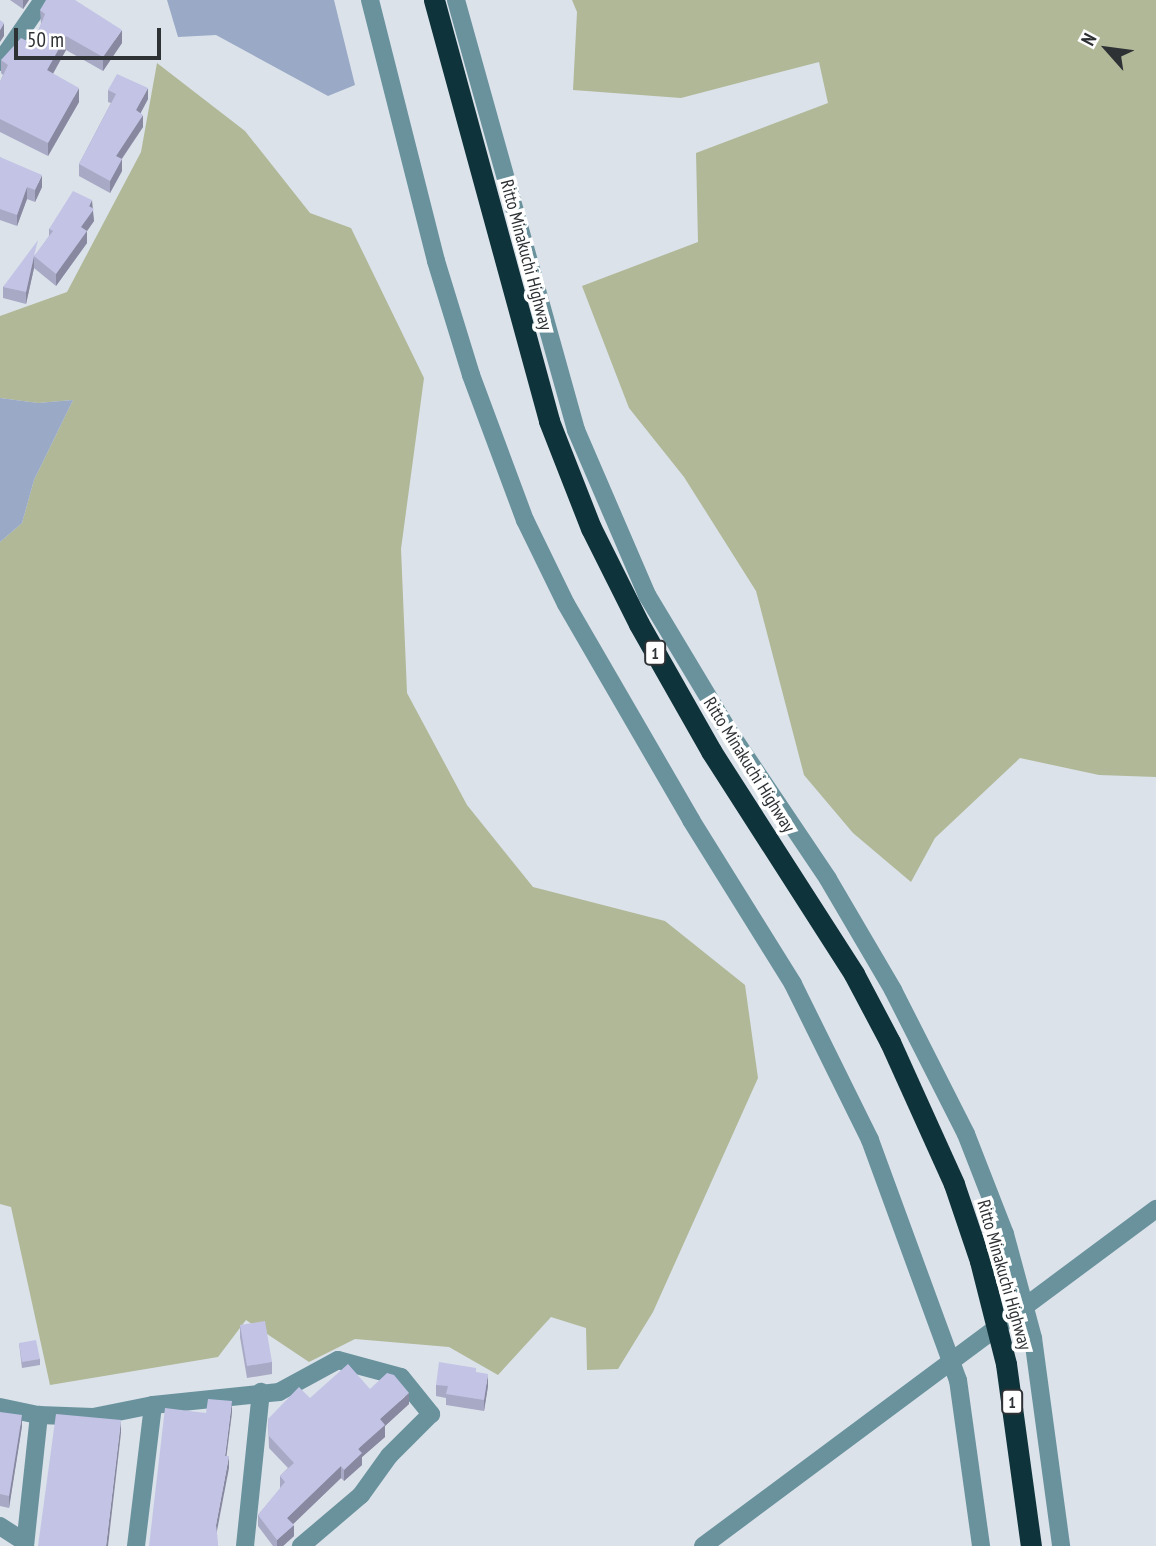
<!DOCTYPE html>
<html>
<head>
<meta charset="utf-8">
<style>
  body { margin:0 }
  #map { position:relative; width:1156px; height:1546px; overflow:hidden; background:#dbe2ea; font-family:"PT Sans Narrow",sans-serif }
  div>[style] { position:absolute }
  .forest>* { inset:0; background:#b0b897 }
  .water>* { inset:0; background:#99a9c6 }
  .minor>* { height:18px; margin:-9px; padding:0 9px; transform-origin:9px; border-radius:9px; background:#69929d }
  .highway>* { height:21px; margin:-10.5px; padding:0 10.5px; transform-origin:10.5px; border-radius:10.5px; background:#0f333b }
  .highway-bridge>* { height:21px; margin:-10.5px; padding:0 10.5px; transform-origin:10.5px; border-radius:10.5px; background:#0f333b }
  .wall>* { inset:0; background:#a8a9c5 }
  .shaded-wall>* { inset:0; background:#8889a0 }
  .building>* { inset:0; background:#c3c4e5 }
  span { translate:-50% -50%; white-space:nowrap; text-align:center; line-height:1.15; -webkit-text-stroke:7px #fff; paint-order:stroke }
  .shield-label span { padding:2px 5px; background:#fff; border:2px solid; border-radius:5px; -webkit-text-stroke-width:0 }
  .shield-label { font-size:16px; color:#2f3235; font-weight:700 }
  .street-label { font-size:18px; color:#2f3235 }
  .north { position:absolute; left:1072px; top:14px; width:70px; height:70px; -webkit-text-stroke:5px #fff; paint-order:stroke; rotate:298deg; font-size:19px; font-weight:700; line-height:28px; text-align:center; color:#2f3235 }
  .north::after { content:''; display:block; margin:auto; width:24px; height:32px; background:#2f3235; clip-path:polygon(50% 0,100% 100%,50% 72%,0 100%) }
  .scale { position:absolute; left:14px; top:28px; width:147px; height:32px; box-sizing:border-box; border:4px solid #2f3235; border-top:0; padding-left:9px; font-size:21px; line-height:24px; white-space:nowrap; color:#2f3235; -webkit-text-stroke:5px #fff; paint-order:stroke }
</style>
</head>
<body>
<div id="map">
  <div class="forest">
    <div style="clip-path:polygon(572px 0,1156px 0,1156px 777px,1099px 775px,1020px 758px,935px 838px,911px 882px,853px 833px,804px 775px,756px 591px,684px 477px,629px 408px,582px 286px,698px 242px,696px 153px,828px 103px,819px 62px,681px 98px,573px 90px,577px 12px)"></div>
    <div style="clip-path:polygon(157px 63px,245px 131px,310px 213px,351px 228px,424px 378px,401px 549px,407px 693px,467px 805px,533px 887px,665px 921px,745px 985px,758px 1078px,653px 1312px,618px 1369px,587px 1370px,586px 1328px,551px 1317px,498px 1375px,449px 1347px,355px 1339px,309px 1362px,246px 1320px,218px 1357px,50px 1385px,11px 1207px,0 1204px,0 542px,22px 523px,34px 480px,73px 400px,38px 403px,0 398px,0 316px,67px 292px,141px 152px)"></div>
  </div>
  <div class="water">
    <div style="clip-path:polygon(167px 0,334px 0,355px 85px,328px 96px,216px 35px,178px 37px)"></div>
    <div style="clip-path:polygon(0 398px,38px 403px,73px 400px,34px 480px,22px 523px,0 542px)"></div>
  </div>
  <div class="minor">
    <div style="left:370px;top:0;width:269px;rotate:75.8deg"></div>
    <div style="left:436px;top:261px;width:119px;rotate:72.9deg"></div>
    <div style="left:471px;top:375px;width:155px;rotate:69.6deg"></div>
    <div style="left:525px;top:520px;width:93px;rotate:64deg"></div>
    <div style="left:566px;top:604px;width:250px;rotate:59.9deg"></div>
    <div style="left:691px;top:820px;width:193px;rotate:58.1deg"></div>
    <div style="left:793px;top:984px;width:174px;rotate:63.7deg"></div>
    <div style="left:870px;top:1140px;width:256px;rotate:69.9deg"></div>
    <div style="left:958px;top:1380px;width:168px;rotate:82.1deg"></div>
    <div style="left:456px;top:0;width:446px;rotate:74.4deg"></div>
    <div style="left:576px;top:430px;width:180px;rotate:66.7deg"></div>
    <div style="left:647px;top:595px;width:157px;rotate:59deg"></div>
    <div style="left:728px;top:730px;width:179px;rotate:56.1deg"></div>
    <div style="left:828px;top:879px;width:129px;rotate:59.6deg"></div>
    <div style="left:893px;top:990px;width:161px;rotate:63.1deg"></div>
    <div style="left:966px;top:1134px;width:107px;rotate:68.7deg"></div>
    <div style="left:1005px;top:1234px;width:108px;rotate:74.9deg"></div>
    <div style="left:1033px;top:1338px;width:210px;rotate:82.3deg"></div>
    <div style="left:0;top:62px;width:75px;rotate:-55.3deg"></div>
    <div style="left:0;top:1407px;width:40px;rotate:12deg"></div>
    <div style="left:39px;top:1415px;width:54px;rotate:2.1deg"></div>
    <div style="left:93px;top:1417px;width:61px;rotate:-11.3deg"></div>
    <div style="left:153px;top:1405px;width:127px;rotate:-5.9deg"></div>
    <div style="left:279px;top:1392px;width:67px;rotate:-28.5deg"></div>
    <div style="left:338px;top:1360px;width:65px;rotate:15.1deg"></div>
    <div style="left:401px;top:1377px;width:48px;rotate:51deg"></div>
    <div style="left:431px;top:1414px;width:59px;rotate:135deg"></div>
    <div style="left:389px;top:1456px;width:48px;rotate:125.7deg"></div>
    <div style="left:361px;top:1495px;width:79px;rotate:139.6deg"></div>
    <div style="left:0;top:1526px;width:30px;rotate:33deg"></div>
    <div style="left:25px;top:1546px;width:132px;rotate:-83.9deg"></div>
    <div style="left:136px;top:1546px;width:142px;rotate:-83.1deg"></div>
    <div style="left:245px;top:1546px;width:155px;rotate:-84.1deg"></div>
    <div style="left:703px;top:1546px;width:565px;rotate:-36.65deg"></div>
  </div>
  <div class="highway">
    <div style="left:434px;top:0;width:436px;rotate:74.7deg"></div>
    <div style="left:549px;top:421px;width:115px;rotate:68.6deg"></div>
    <div style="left:591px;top:528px;width:107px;rotate:63.4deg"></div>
    <div style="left:639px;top:624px;width:146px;rotate:60.4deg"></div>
    <div style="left:711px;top:751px;width:265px;rotate:57.3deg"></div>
    <div style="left:854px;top:974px;width:77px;rotate:62.1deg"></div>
    <div style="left:890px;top:1042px;width:156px;rotate:65.7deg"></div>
    <div style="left:954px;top:1184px;width:81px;rotate:71.3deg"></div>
  </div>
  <div class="highway-bridge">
    <div style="left:980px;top:1261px;width:106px;rotate:75.8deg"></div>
    <div style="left:1006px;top:1364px;width:184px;rotate:82.2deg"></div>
  </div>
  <div class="wall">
    <div style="clip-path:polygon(10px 0,29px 0,23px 9px)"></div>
    <div style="clip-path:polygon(40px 10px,122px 43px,103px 71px,66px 50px,53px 74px,79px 102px,48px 156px,0 132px,0 82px,3px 75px,1px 73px,1px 60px,33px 44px,41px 24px)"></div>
    <div style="clip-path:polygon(108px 90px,148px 99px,140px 113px,143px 127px,122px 159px,122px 171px,110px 193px,79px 176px,79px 164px,111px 103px,108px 102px)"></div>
    <div style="clip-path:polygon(0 157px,42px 187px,35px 202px,27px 199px,17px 226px,0 220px)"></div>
    <div style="clip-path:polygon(92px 208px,94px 221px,87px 231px,87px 243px,56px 286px,34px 268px,26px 304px,3px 298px,3px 287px,38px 252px,49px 236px,49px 229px)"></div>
    <div style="clip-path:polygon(240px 1325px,272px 1362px,272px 1374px,247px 1378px,240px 1337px)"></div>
    <div style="clip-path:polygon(19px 1343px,40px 1359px,40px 1365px,22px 1368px)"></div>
    <div style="clip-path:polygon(476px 1372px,488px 1386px,484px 1411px,446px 1405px,446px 1398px,436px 1396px,436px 1385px)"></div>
    <div style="clip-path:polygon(370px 1389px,409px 1404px,385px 1426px,385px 1437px,362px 1457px,362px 1465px,344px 1481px,341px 1478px,293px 1524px,294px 1536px,283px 1546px,273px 1546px,258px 1526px,258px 1515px,280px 1489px,280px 1476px,288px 1468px,269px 1448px,268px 1419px,310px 1398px)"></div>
    <div style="clip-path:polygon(0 1412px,22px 1426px,9px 1508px,0 1506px)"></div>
  </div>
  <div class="shaded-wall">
    <div style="clip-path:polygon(23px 0,29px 0,23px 9px)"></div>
    <div style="clip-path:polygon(4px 23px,4px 36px,0 42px,0 30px)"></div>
    <div style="clip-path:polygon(122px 30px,122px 43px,103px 71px,103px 57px)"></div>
    <div style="clip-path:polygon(66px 36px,66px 50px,47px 84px,47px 70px)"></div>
    <div style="clip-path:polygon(79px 88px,79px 102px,48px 156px,48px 143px)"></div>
    <div style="clip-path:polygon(148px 88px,148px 99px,136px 122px,136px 110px)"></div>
    <div style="clip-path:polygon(143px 115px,143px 127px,116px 167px,116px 156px)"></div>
    <div style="clip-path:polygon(122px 159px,122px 171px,110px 193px,110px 181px)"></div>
    <div style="clip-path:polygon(42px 175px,42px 187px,35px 202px,35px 190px)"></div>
    <div style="clip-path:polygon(27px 187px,27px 199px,17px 226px,17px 215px)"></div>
    <div style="clip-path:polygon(92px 200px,94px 221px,87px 231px,87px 243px,56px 286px,56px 274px,81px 227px,89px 206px)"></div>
    <div style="clip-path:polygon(34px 256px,34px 268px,26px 304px,26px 292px)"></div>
    <div style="clip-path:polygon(488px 1374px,488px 1386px,484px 1411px,484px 1400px)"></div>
    <div style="clip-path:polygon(409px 1393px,409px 1404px,385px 1426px,385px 1437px,362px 1457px,362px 1465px,344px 1481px,344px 1470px,380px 1419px)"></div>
    <div style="clip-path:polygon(232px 1401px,232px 1413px,225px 1468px,225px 1456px)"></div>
    <div style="clip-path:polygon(22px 1415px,22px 1426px,9px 1508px,9px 1496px)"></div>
    <div style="clip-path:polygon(121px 1420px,121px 1433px,108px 1546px,106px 1546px)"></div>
    <div style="clip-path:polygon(229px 1456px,229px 1468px,216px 1536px,216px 1525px)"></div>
    <div style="clip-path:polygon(341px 1466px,341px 1478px,287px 1530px,287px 1518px)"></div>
    <div style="clip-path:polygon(294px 1525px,294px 1536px,283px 1546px,277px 1546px,277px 1540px)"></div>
  </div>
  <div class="building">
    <div style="clip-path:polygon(46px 0,75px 0,122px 30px,103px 57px,66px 36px,47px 70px,79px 88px,48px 143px,0 119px,0 82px,8px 65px,1px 60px,21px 38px,33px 44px,45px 14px,40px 10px)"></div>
    <div style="clip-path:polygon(0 20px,4px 23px,0 30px)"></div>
    <div style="clip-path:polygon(117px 74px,148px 88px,136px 110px,143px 115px,116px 156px,122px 159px,110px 181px,79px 164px,116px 94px,108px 90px)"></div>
    <div style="clip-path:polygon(0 157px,42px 175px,35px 190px,27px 187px,17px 215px,0 209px)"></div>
    <div style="clip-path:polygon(73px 191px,92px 200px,89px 206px,94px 209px,81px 227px,87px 231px,56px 274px,34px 256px,26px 292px,3px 287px,38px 240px,34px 256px,53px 231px,49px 229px)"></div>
    <div style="clip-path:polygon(265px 1321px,272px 1362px,247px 1366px,240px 1325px)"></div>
    <div style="clip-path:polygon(36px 1340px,40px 1359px,22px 1362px,19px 1343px)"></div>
    <div style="clip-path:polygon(439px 1362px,476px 1368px,476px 1372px,488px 1374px,484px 1400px,446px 1394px,448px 1386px,436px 1385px)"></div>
    <div style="clip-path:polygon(348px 1364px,370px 1389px,387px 1373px,394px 1375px,409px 1393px,380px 1419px,385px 1425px,358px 1449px,362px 1453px,344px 1470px,341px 1466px,287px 1518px,294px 1525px,277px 1540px,258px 1515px,285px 1482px,280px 1476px,294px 1463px,269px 1436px,268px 1419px,299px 1387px,310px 1398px)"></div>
    <div style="clip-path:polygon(208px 1399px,232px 1401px,225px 1456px,229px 1456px,216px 1525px,218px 1542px,218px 1546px,149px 1546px,165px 1408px,206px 1413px)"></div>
    <div style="clip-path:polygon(0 1412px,22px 1415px,9px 1496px,0 1494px)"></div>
    <div style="clip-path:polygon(56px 1414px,121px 1420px,106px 1546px,38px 1546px)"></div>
  </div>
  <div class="shield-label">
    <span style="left:655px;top:653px">1</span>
    <span style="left:1012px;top:1402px">1</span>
  </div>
  <div class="street-label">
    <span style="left:526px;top:255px;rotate:75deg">Ritto Minakuchi Highway</span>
    <span style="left:749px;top:765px;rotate:58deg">Ritto Minakuchi Highway</span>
    <span style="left:1004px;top:1275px;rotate:74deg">Ritto Minakuchi Highway</span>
  </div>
  <div class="north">N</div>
  <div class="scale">50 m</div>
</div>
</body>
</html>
